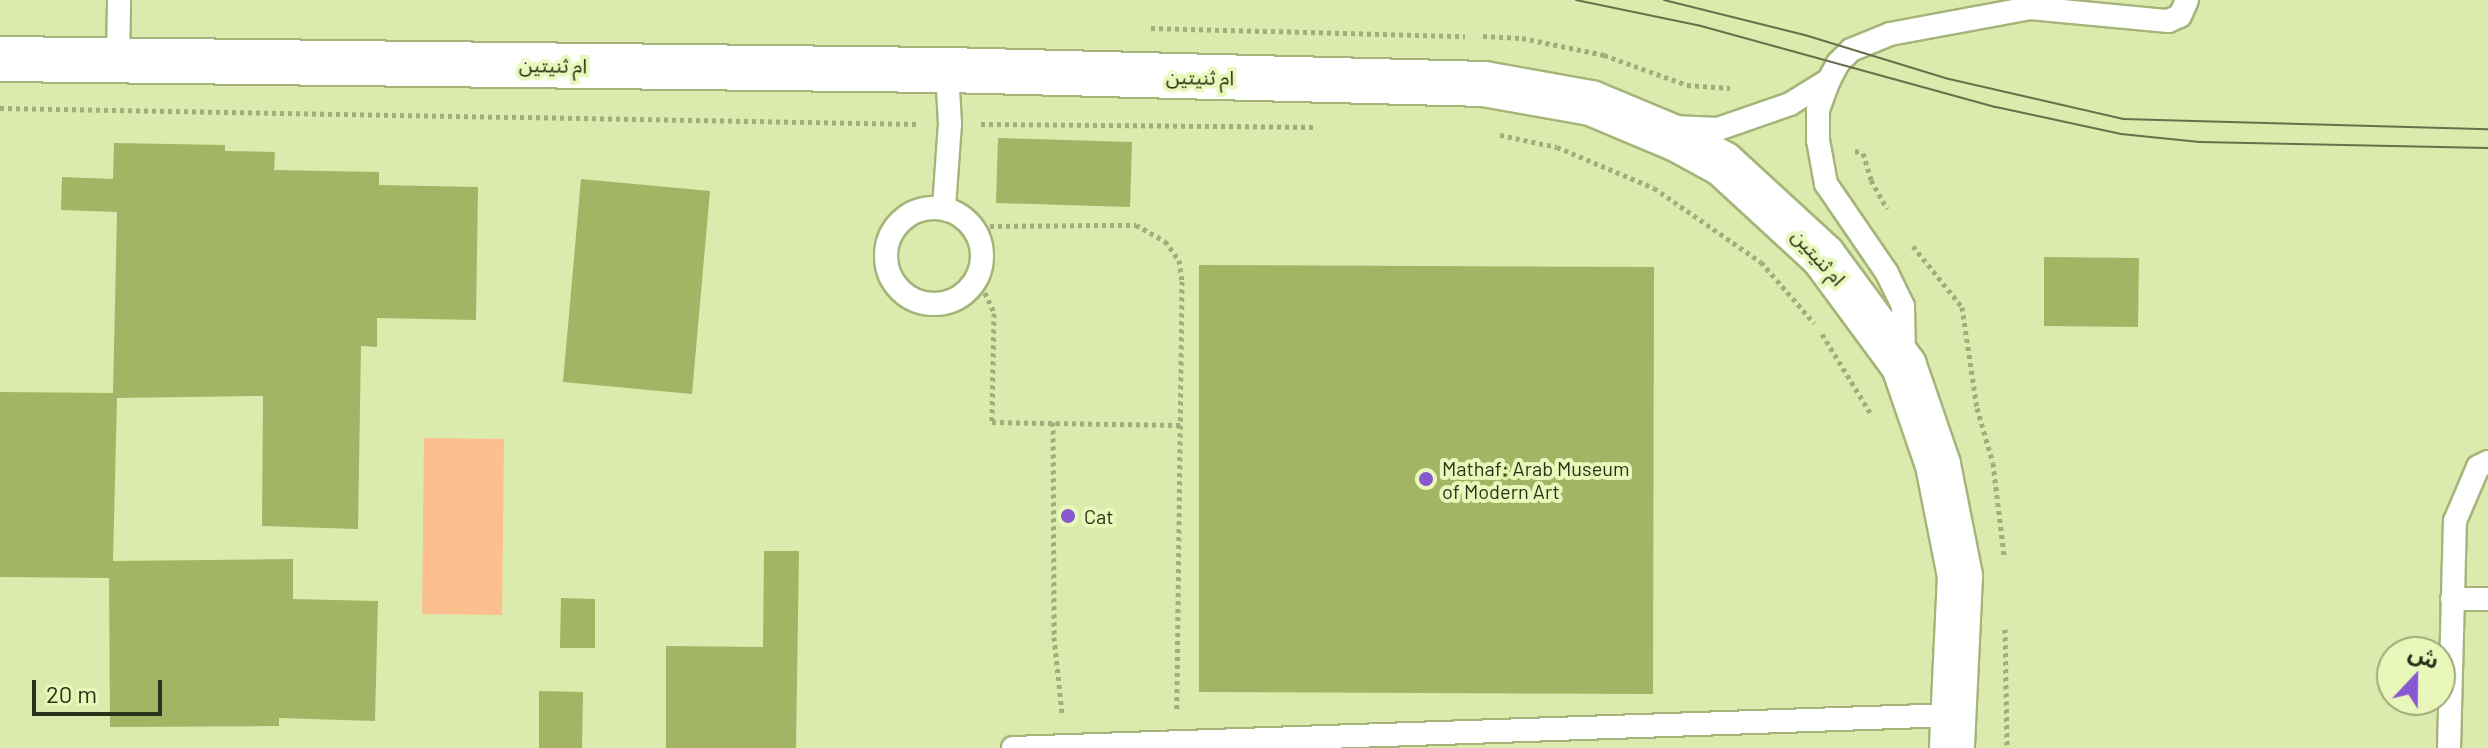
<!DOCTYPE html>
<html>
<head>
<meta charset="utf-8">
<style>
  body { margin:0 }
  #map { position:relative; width:2488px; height:748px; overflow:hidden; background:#dbebad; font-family:Barlow,"Noto Sans Arabic",sans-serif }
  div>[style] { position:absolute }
  .green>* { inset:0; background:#fcbf8f }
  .building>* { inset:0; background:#a3b564 }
  .path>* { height:5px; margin-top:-2.5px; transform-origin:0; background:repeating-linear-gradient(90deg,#a1ad7c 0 4px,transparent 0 8px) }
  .roads { filter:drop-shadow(2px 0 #a6b479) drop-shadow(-2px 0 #a6b479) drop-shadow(0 2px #a6b479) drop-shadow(0 -2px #a6b479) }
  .service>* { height:22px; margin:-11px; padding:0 11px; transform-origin:11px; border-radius:11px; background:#fff }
  .service>.ring { margin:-11px; padding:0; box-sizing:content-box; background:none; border:22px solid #fff; border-radius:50% }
  .minor>* { height:44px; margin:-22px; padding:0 22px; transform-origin:22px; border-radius:22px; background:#fff }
  .tram>* { height:2px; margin:-1px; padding:0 1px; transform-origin:1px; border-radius:1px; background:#67704b }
  .dots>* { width:22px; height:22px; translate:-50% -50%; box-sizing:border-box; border:4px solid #e9f8ba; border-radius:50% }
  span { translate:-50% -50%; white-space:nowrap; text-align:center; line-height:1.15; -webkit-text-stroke:8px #e9f8ba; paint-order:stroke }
  .street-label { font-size:20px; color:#2c3219 }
  .poi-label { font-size:20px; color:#2c3219 }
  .left { translate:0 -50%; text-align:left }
  .north { position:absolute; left:2376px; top:636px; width:80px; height:80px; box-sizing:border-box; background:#e9f8ba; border:2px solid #9da97a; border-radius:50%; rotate:22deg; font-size:22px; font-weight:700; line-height:32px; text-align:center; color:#2c3219 }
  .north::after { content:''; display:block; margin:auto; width:28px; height:36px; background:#8958d1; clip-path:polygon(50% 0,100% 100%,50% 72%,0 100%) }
  .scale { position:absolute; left:32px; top:680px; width:130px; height:36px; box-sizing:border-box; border:4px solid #2c3219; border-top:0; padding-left:10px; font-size:24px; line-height:28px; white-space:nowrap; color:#2c3219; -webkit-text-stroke:6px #e9f8ba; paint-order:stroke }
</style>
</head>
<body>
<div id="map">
  <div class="green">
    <div style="clip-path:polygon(424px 438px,504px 439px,502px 615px,422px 614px)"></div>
  </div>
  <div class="building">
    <div style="clip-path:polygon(998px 138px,1132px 142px,1130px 207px,996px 203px)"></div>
    <div style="clip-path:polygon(114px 143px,225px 145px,225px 151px,275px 152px,274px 170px,379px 172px,379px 185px,478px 187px,476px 320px,377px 318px,377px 347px,361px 346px,358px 529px,262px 526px,263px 396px,117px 398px,113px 561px,293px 559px,293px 599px,378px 601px,375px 721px,279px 718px,279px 726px,110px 727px,109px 578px,0 577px,0 392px,113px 393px,117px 212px,61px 210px,62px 177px,113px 179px)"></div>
    <div style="clip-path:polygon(581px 179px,710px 191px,692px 394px,563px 382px)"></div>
    <div style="clip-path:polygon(2044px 257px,2139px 258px,2138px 327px,2044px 326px)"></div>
    <div style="clip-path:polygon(1199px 265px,1654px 267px,1653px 694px,1199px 692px)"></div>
    <div style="clip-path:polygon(764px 551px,799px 551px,796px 748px,666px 748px,666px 646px,763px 647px)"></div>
    <div style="clip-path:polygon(561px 598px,595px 599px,595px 648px,560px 648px)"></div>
    <div style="clip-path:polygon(539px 691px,583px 692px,582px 748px,539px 748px)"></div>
  </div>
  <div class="path">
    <div style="left:1151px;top:28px;width:314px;rotate:1.5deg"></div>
    <div style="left:1483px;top:36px;width:39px;rotate:3deg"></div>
    <div style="left:1522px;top:38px;width:84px;rotate:11.7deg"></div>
    <div style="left:1604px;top:55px;width:88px;rotate:19.9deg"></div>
    <div style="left:1687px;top:85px;width:43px;rotate:4deg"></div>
    <div style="left:0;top:108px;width:919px;rotate:1deg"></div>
    <div style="left:981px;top:124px;width:334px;rotate:0.5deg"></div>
    <div style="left:1500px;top:135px;width:58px;rotate:11.9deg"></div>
    <div style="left:1557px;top:147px;width:105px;rotate:22.9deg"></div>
    <div style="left:1654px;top:188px;width:130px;rotate:34.7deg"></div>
    <div style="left:1761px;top:262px;width:81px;rotate:49deg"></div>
    <div style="left:1855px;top:151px;width:8px;rotate:14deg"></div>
    <div style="left:1863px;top:153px;width:28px;rotate:73deg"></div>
    <div style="left:1871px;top:180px;width:33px;rotate:61deg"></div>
    <div style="left:974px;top:226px;width:162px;rotate:-0.4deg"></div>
    <div style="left:1136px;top:225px;width:33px;rotate:29deg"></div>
    <div style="left:1165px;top:241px;width:24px;rotate:54deg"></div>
    <div style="left:1179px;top:260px;width:21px;rotate:82deg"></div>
    <div style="left:1182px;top:281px;width:431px;rotate:90.7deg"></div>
    <div style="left:1913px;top:246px;width:78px;rotate:51.2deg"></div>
    <div style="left:1962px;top:307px;width:102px;rotate:81.6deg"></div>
    <div style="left:1977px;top:408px;width:57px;rotate:73.8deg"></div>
    <div style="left:1993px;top:463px;width:93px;rotate:83.2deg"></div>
    <div style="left:978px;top:278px;width:38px;rotate:65deg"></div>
    <div style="left:994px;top:313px;width:109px;rotate:91.1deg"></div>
    <div style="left:992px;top:422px;width:188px;rotate:0.9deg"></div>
    <div style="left:1822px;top:334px;width:94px;rotate:58.5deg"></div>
    <div style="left:1053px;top:422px;width:215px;rotate:89.7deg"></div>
    <div style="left:1054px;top:637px;width:76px;rotate:84deg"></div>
    <div style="left:2005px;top:629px;width:119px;rotate:89deg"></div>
  </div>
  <div class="roads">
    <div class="service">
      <div style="left:2030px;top:8px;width:139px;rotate:5.4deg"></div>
      <div style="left:2168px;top:21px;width:13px;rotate:-23deg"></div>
      <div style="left:2180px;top:16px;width:17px;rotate:-66deg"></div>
      <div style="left:118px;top:60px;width:60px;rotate:-89deg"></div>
      <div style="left:1673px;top:127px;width:45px;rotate:2.5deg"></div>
      <div style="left:1718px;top:129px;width:76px;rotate:-19.1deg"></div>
      <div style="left:1790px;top:104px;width:46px;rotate:-31.6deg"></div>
      <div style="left:944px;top:207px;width:83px;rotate:-85.9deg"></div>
      <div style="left:950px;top:124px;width:54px;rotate:-93.2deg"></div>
      <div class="ring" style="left:886px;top:208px;width:74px;height:74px"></div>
      <div style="left:1904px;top:358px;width:52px;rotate:-91.1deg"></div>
      <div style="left:1903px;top:306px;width:37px;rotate:-116deg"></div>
      <div style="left:1887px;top:273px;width:108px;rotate:-124.4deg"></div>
      <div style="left:1826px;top:184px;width:45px;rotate:-100.3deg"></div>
      <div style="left:1818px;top:140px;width:30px;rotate:-90deg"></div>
      <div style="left:1818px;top:110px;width:32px;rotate:-70deg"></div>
      <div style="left:1829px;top:80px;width:19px;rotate:-62deg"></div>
      <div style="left:1838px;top:63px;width:18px;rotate:-45deg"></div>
      <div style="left:1851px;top:50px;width:42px;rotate:-22.3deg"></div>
      <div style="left:1890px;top:34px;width:142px;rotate:-10.5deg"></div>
      <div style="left:2030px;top:8px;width:9px;rotate:-69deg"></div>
      <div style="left:2452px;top:599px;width:36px"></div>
      <div style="left:1013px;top:748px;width:940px;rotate:-2.01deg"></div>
      <div style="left:2449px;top:748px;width:227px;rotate:-88.5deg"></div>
      <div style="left:2455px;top:521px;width:59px;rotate:-66.9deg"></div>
      <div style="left:2478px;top:467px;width:11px;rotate:-27deg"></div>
    </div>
    <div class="minor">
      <div style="left:0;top:59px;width:947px;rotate:0.67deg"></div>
      <div style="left:947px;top:70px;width:537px;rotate:1.49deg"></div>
      <div style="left:1484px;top:84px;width:109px;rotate:10.1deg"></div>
      <div style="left:1591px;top:103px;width:93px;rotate:22.7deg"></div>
      <div style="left:1677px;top:139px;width:52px;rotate:28.5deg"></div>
      <div style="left:1723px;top:164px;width:136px;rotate:42.6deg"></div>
      <div style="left:1823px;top:256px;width:137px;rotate:53.6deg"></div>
      <div style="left:1904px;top:366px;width:105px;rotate:71deg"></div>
      <div style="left:1938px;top:465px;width:113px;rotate:78.8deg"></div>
      <div style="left:1960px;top:576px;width:172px;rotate:92.7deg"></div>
    </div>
  </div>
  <div class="tram">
    <div style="left:1576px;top:0;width:128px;rotate:11.7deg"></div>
    <div style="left:1701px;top:26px;width:306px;rotate:15.4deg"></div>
    <div style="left:1996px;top:107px;width:128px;rotate:12.2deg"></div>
    <div style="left:2121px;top:134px;width:79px;rotate:5.8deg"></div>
    <div style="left:2200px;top:142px;width:288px;rotate:1.2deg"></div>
    <div style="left:1664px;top:0;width:148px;rotate:14deg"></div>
    <div style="left:1808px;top:36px;width:147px;rotate:17deg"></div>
    <div style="left:1949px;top:79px;width:179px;rotate:12.9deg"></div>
    <div style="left:2123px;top:119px;width:365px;rotate:1.6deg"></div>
  </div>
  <div class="dots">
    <div style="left:1426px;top:479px;background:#8958d1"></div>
    <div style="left:1068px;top:516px;background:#8958d1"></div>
  </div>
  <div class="street-label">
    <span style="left:553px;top:65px;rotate:1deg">ام ثنيتين</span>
    <span style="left:1200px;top:77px;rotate:1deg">ام ثنيتين</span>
    <span style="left:1819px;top:257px;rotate:48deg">ام ثنيتين</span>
  </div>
  <div class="poi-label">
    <span class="left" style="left:1442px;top:480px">Mathaf: Arab Museum<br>of Modern Art</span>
    <span class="left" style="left:1084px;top:516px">Cat</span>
  </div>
  <div class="north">ش</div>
  <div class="scale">20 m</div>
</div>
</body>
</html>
